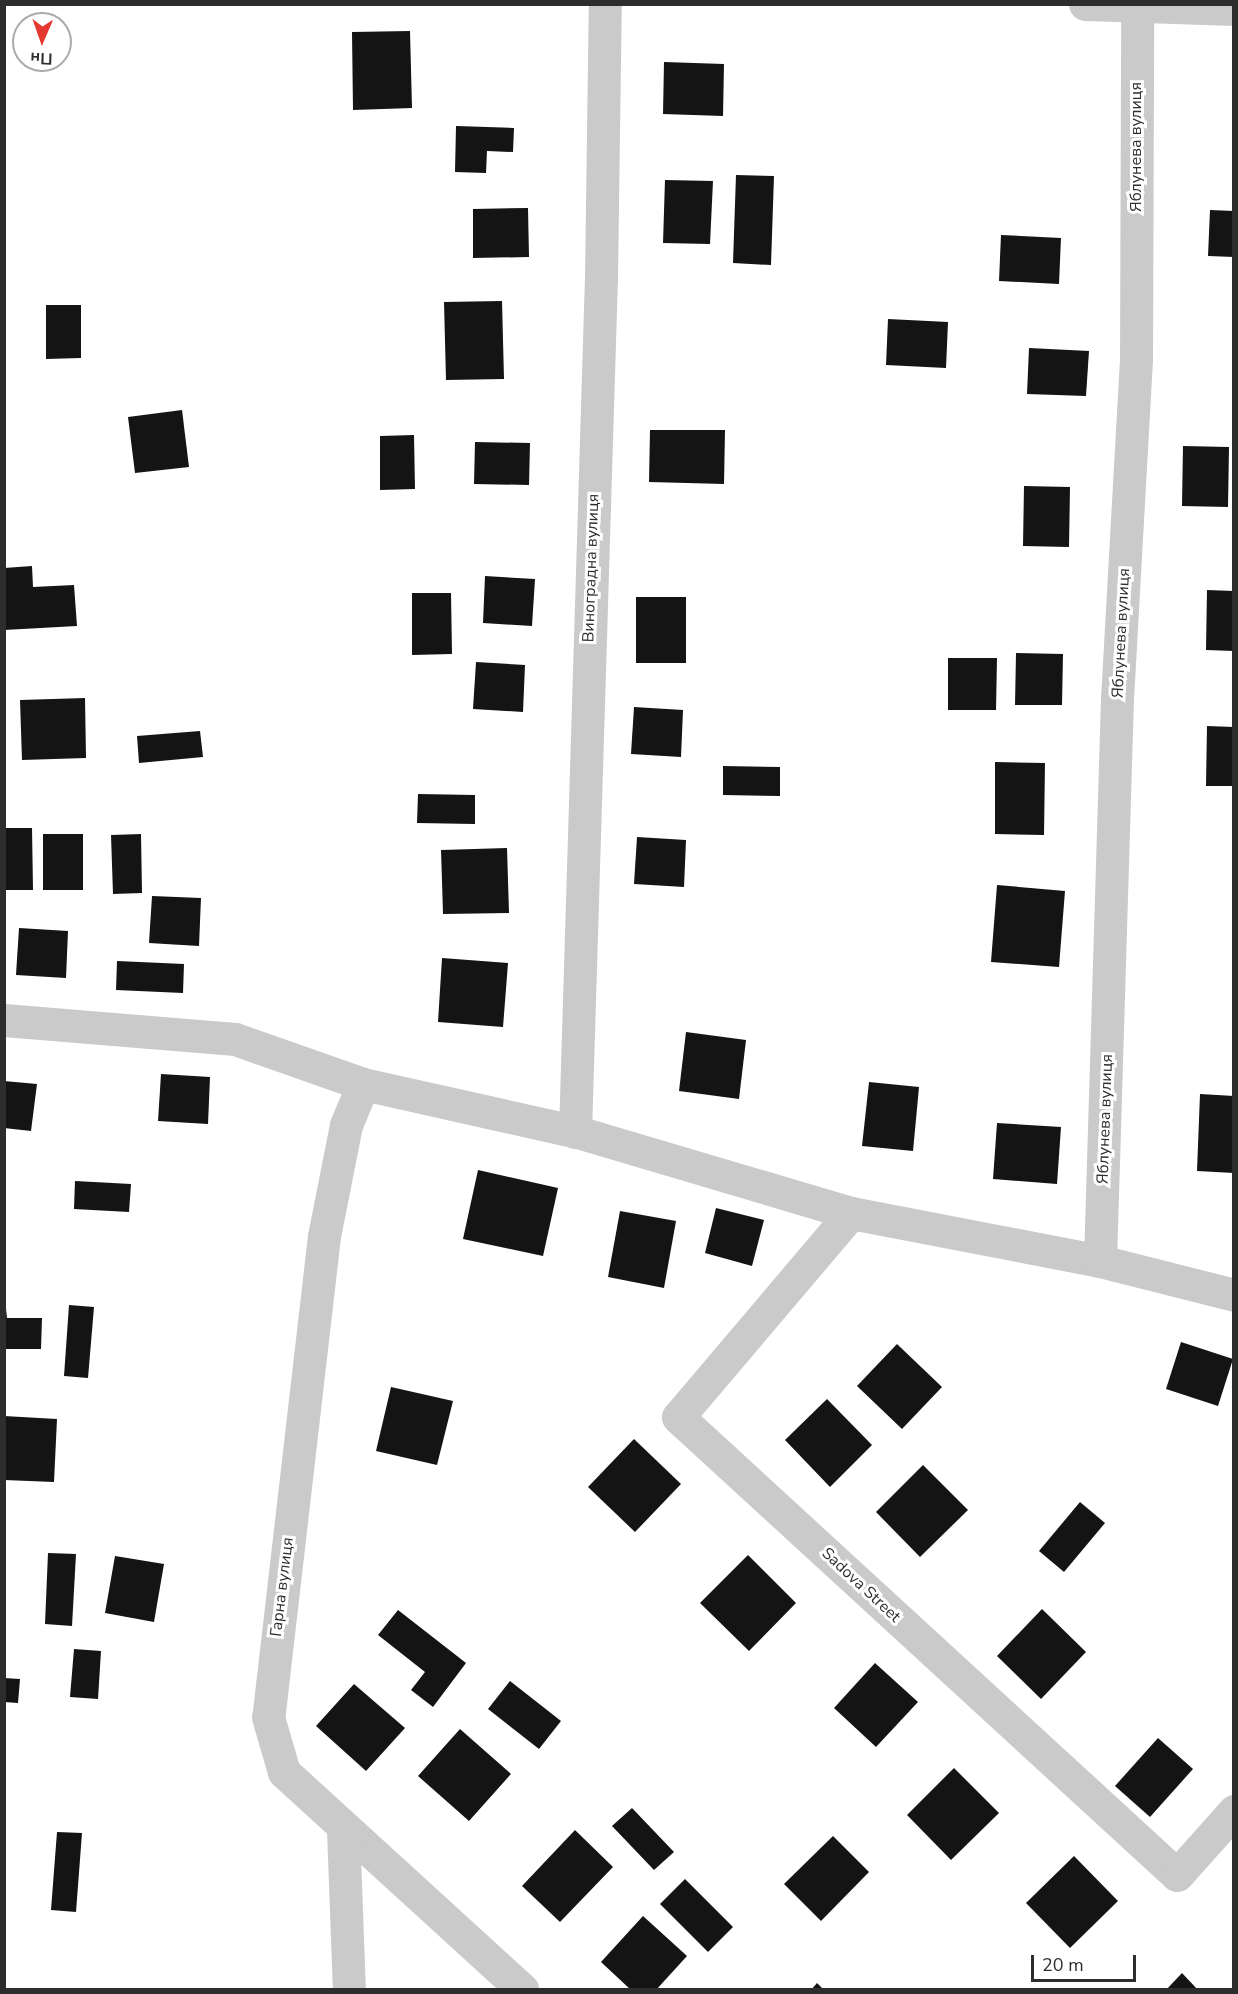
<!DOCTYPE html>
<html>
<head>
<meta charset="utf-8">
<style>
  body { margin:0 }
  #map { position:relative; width:1238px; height:1994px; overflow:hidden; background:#fff; font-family:"Nunito Sans",sans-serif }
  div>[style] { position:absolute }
  .building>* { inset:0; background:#141414 }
  .minor>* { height:33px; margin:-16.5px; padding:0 16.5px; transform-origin:16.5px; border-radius:16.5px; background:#cacaca }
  span { translate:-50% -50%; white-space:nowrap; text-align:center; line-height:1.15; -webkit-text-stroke:6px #fff; paint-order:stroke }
  .street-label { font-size:16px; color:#2d2d2d }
  .frame { position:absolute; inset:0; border:6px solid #2d2d2d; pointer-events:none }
  .north { position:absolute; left:12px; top:12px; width:60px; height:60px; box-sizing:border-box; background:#fff; border:2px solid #ababab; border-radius:50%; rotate:182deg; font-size:16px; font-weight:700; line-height:24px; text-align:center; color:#2d2d2d }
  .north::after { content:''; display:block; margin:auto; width:21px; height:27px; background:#e43830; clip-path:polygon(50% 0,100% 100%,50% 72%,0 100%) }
  .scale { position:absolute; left:1031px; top:1955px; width:105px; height:27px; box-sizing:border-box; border:3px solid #2d2d2d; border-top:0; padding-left:8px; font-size:18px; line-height:21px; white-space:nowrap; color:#2d2d2d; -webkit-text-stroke:4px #fff; paint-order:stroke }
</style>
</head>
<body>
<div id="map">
  <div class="building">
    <div style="clip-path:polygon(410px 31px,412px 108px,353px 110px,352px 32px)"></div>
    <div style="clip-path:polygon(664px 62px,724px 64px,723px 116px,663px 114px)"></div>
    <div style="clip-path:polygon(456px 126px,514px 128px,513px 152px,487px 151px,486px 173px,455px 172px)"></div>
    <div style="clip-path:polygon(736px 175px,774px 176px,771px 265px,733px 263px)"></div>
    <div style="clip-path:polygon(665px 180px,713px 181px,710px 244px,663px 243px)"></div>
    <div style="clip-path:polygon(528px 208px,529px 257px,473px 258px,473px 209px)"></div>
    <div style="clip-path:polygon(1210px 210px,1234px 211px,1234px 257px,1208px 256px)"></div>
    <div style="clip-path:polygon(1001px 235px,1061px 238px,1059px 284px,999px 281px)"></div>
    <div style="clip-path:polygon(502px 301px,504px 379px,446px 380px,444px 302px)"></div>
    <div style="clip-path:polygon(46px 305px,81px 305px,81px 358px,46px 359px)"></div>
    <div style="clip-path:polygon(888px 319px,948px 322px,946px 368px,886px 365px)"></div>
    <div style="clip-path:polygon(1029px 348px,1089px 351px,1086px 396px,1027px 394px)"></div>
    <div style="clip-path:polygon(182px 410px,189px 467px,135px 473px,128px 417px)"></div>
    <div style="clip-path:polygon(650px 430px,725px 430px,724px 484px,649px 482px)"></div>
    <div style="clip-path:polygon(414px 435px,415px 489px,380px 490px,380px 436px)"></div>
    <div style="clip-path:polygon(475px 442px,530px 443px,529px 485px,474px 484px)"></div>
    <div style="clip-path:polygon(1183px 446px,1229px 447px,1228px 507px,1182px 506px)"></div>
    <div style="clip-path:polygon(1024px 486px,1070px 487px,1069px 547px,1023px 546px)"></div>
    <div style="clip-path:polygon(32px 566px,33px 587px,74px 585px,77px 626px,4px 630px,4px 568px)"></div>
    <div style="clip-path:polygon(485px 576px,535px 579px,532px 626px,483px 623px)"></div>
    <div style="clip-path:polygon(1207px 590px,1234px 591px,1234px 651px,1206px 650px)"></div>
    <div style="clip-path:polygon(412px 593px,451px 593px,452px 654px,412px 655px)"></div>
    <div style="clip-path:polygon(636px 597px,686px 597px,686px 663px,636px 663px)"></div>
    <div style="clip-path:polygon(1016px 653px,1063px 654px,1062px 705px,1015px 705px)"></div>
    <div style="clip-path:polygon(948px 658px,997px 658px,996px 710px,948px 710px)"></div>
    <div style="clip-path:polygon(476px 662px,525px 665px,523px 712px,473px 709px)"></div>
    <div style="clip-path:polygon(85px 698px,86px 758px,22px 760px,20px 700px)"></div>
    <div style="clip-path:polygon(634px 707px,683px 710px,681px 757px,631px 754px)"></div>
    <div style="clip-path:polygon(1207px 726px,1234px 727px,1234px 786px,1206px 786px)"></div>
    <div style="clip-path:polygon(200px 731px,203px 757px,139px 763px,137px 736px)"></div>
    <div style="clip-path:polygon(995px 762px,1045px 763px,1044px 835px,995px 834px)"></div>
    <div style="clip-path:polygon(723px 766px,780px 767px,780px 796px,723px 795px)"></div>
    <div style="clip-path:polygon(418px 794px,475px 795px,475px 824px,417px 823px)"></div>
    <div style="clip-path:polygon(4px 828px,32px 828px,33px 890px,4px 890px)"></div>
    <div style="clip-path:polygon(43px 834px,83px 834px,83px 890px,43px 890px)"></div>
    <div style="clip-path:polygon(141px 834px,142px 893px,113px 894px,111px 835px)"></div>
    <div style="clip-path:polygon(637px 837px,686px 840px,684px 887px,634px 884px)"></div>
    <div style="clip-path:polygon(507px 848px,509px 913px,443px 914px,441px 850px)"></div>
    <div style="clip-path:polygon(997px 885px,1065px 891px,1059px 967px,991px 962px)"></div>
    <div style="clip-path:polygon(152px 896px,201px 898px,199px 946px,149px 943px)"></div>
    <div style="clip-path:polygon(19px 928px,68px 931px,66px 978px,16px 975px)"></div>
    <div style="clip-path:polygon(442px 958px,508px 963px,503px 1027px,438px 1022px)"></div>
    <div style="clip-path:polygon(117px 961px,184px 964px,183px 993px,116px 990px)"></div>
    <div style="clip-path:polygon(686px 1032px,746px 1040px,739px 1099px,679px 1091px)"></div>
    <div style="clip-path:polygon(161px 1074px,210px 1077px,208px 1124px,158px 1121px)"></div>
    <div style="clip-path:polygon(4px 1081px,37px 1084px,31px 1131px,4px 1128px)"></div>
    <div style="clip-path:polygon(869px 1082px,919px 1087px,913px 1151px,862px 1146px)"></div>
    <div style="clip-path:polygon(1200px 1094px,1234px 1096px,1234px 1173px,1197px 1171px)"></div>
    <div style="clip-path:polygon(997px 1123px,1061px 1127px,1057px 1184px,993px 1179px)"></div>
    <div style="clip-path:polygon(478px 1170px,558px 1188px,543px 1256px,463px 1239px)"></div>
    <div style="clip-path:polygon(75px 1181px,131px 1184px,129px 1212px,74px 1209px)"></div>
    <div style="clip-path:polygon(716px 1208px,764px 1220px,752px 1266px,705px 1253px)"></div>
    <div style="clip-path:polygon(620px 1211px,676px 1221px,664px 1288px,608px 1277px)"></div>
    <div style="clip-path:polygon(4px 1290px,7px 1318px,42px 1318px,41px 1349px,4px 1349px)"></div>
    <div style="clip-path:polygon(69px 1305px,94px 1307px,88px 1378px,64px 1376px)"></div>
    <div style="clip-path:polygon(1181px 1342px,1233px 1359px,1218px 1406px,1166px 1389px)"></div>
    <div style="clip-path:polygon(897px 1344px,942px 1387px,902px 1429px,857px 1386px)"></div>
    <div style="clip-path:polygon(391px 1387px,453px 1401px,437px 1465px,376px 1451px)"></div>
    <div style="clip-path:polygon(827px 1399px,872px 1445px,830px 1487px,785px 1440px)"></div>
    <div style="clip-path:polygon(4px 1416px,57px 1419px,54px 1482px,4px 1480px)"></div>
    <div style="clip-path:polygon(634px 1439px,681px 1484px,635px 1532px,588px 1487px)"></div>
    <div style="clip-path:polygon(923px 1465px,968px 1510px,920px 1557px,876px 1512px)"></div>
    <div style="clip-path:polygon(1080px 1502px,1105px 1523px,1064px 1572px,1039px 1551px)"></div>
    <div style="clip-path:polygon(48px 1553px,76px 1554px,72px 1626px,45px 1624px)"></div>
    <div style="clip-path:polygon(748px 1555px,796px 1603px,749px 1651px,700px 1603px)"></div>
    <div style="clip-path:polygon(115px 1556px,164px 1564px,154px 1622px,105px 1613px)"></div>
    <div style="clip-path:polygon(1042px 1609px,1086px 1652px,1041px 1699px,997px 1656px)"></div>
    <div style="clip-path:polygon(398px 1610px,466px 1663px,433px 1707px,411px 1690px,425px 1672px,378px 1635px)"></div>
    <div style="clip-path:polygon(74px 1649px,101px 1651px,98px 1699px,70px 1697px)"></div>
    <div style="clip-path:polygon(875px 1663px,918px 1702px,876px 1747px,834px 1708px)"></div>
    <div style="clip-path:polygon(4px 1678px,20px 1679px,18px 1703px,4px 1702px)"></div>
    <div style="clip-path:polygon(510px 1681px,561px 1721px,539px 1749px,488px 1709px)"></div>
    <div style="clip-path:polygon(354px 1684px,405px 1728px,366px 1771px,316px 1726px)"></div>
    <div style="clip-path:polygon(460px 1729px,511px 1774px,469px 1821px,418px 1776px)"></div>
    <div style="clip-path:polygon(1158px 1738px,1193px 1769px,1150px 1817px,1115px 1786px)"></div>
    <div style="clip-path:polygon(954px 1768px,999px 1813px,951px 1860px,907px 1815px)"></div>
    <div style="clip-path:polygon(632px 1808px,674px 1852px,654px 1870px,612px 1826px)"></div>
    <div style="clip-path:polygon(575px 1830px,613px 1867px,560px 1922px,522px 1886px)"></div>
    <div style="clip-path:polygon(57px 1832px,82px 1833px,76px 1912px,51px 1910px)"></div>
    <div style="clip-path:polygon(833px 1836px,869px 1872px,821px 1921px,784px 1884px)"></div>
    <div style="clip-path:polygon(1074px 1856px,1118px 1901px,1070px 1948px,1026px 1903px)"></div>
    <div style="clip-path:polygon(685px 1879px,733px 1927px,708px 1952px,660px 1904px)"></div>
    <div style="clip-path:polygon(643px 1916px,687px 1956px,656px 1990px,631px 1990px,601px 1962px)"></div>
    <div style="clip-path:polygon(1182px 1973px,1198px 1990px,1166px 1990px)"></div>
    <div style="clip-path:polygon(817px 1983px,824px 1990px,811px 1990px)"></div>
  </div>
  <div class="minor">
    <div style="left:1085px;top:4px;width:149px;rotate:1.9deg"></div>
    <div style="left:4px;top:1020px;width:232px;rotate:4.7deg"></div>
    <div style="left:235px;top:1039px;width:136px;rotate:19.4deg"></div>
    <div style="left:363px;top:1084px;width:216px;rotate:12.6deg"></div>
    <div style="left:574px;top:1131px;width:289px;rotate:16.5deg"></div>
    <div style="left:851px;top:1213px;width:254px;rotate:10.9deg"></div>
    <div style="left:1100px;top:1261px;width:138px;rotate:14.2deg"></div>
    <div style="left:363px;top:1084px;width:44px;rotate:112.5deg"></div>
    <div style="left:346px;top:1125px;width:113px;rotate:101.2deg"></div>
    <div style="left:324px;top:1236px;width:484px;rotate:96.6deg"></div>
    <div style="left:268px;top:1717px;width:57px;rotate:73.8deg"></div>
    <div style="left:284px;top:1772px;width:323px;rotate:42.4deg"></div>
    <div style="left:575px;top:1132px;width:855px;rotate:-88.26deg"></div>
    <div style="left:601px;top:277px;width:273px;rotate:-89.2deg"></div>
    <div style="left:851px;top:1213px;width:267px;rotate:130.3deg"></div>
    <div style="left:678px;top:1417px;width:677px;rotate:42.55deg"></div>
    <div style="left:1177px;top:1875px;width:86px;rotate:-48.3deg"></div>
    <div style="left:1100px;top:1261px;width:562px;rotate:-88.27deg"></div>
    <div style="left:1117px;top:699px;width:340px;rotate:-86.8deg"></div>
    <div style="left:1136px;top:360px;width:356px;rotate:-89.8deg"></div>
    <div style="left:343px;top:1829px;width:161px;rotate:87.9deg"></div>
  </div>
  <div class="street-label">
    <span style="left:1136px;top:147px;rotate:-90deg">Яблунева вулиця</span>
    <span style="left:591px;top:568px;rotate:-88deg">Виноградна вулиця</span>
    <span style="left:1121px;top:633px;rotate:-87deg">Яблунева вулиця</span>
    <span style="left:1105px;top:1119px;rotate:-88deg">Яблунева вулиця</span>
    <span style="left:861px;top:1585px;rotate:43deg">Sadova Street</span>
    <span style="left:282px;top:1587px;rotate:-83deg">Гарна вулиця</span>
  </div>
  <div class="frame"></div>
  <div class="north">Пн</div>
  <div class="scale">20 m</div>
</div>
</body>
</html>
